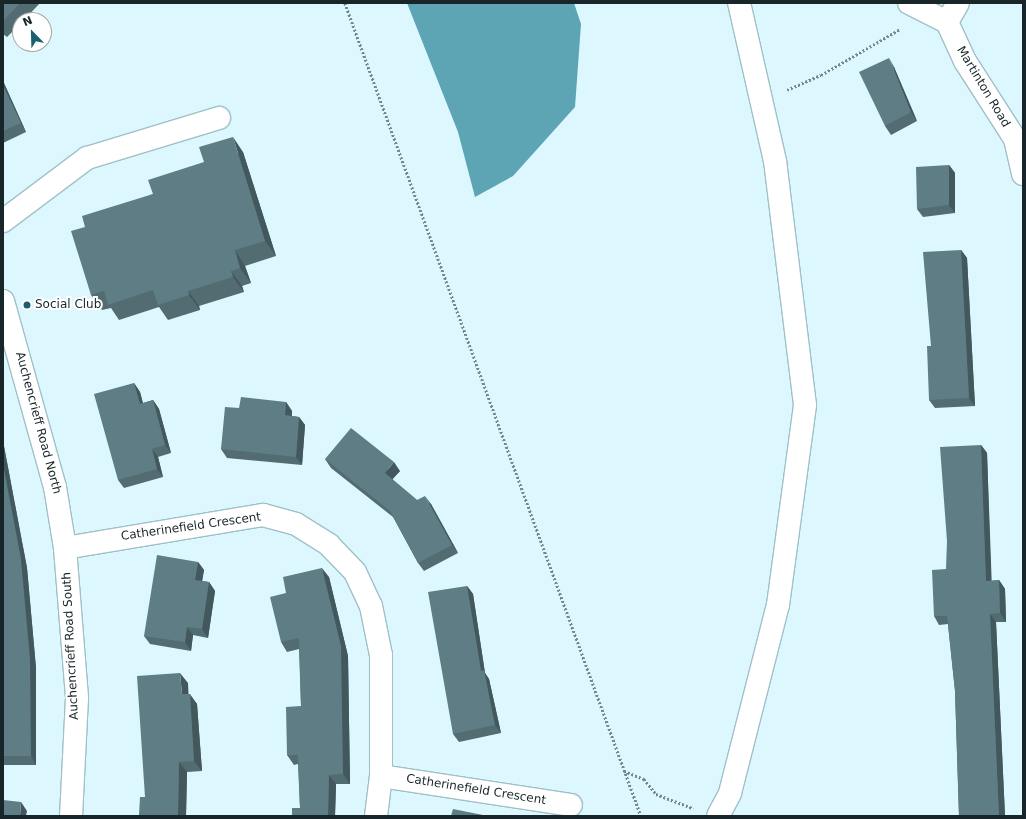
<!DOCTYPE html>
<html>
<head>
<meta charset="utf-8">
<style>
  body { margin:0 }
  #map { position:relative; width:1026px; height:819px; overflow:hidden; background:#ddf7fe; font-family:"DejaVu Sans",sans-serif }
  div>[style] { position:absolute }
  .water>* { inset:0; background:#5da4b4 }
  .path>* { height:2.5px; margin-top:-1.25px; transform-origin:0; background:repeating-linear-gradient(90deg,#74878c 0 2px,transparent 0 4px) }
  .roads { filter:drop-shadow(1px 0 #a0c0c8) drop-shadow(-1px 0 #a0c0c8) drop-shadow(0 1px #a0c0c8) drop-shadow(0 -1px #a0c0c8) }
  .minor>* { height:22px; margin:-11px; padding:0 11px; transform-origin:11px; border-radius:11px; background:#fff }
  .highway>* { height:22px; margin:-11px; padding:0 11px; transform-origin:11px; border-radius:11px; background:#fff }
  .wall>* { inset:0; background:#526c72 }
  .shaded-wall>* { inset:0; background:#42585d }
  .building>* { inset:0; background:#5f7d85 }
  .dots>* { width:11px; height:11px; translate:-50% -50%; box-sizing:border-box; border:2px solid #fff; border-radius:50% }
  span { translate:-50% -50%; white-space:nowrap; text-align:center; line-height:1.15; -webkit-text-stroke:4px #fff; paint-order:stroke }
  .street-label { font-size:12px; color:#192629 }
  .poi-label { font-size:12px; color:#192629 }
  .left { translate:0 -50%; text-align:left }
  .frame { position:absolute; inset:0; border:4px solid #192629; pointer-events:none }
  .north { position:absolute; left:12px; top:12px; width:40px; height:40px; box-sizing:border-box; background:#fff; border:1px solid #a3a8a9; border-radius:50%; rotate:337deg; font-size:11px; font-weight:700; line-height:16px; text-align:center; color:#192629 }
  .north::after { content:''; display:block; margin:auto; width:14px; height:18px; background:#196170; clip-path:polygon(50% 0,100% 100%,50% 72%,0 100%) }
</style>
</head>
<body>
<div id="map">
  <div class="water">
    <div style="clip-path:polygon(407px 3px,574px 3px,581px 24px,575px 107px,513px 176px,475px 197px,458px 132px)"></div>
  </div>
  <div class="path">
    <div style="left:345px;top:3px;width:865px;rotate:69.99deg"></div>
    <div style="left:787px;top:90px;width:37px;rotate:-24deg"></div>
    <div style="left:821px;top:75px;width:91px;rotate:-30.2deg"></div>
    <div style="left:624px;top:771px;width:22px;rotate:22deg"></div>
    <div style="left:644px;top:779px;width:19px;rotate:51deg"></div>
    <div style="left:656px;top:794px;width:40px;rotate:21deg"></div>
  </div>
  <div class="roads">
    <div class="minor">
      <div style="left:909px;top:3px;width:42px;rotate:26.6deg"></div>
      <div style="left:947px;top:22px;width:22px;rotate:-60deg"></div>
      <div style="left:947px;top:22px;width:43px;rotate:65.2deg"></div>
      <div style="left:965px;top:61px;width:93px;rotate:57.3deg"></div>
      <div style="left:1015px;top:139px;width:36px;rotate:77deg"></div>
      <div style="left:3px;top:221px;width:105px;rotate:-36.9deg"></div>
      <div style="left:87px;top:158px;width:138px;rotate:-16.9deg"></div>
      <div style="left:3px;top:301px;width:193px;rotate:74.4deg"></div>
      <div style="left:55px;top:487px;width:62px;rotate:80.7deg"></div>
      <div style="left:65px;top:548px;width:150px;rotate:85.4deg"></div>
      <div style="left:77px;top:698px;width:118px;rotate:92.9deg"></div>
      <div style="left:65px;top:548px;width:201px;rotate:-9.5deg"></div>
      <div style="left:263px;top:515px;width:34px;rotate:15deg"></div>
      <div style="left:296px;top:524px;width:39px;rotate:32deg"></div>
      <div style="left:329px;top:545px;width:37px;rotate:46deg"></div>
      <div style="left:355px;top:572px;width:38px;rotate:65deg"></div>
      <div style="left:371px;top:606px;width:50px;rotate:78.5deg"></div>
      <div style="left:381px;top:655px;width:121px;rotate:90deg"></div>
      <div style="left:381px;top:776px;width:40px;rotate:97.1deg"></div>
      <div style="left:381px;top:776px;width:192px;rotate:8.7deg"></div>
    </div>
    <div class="highway">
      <div style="left:718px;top:816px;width:26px;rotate:-62deg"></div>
      <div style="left:730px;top:793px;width:194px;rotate:-75.7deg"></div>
      <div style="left:778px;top:605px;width:202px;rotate:-82.3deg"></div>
      <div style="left:805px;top:405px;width:246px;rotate:-97deg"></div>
      <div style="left:775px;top:161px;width:162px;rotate:-102.8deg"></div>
    </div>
  </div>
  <div class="wall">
    <div style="clip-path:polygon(3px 3px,40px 3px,24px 20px,20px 20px,20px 24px,7px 37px,3px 34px)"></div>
    <div style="clip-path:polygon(894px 67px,917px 121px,891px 135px,885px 126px)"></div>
    <div style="clip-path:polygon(3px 81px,26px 132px,3px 143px)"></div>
    <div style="clip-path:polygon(243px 152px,276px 256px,245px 266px,251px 283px,242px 286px,244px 292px,199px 306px,200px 310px,168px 320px,159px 307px,119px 320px,111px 308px,102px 310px,91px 295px,85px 227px,153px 194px)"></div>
    <div style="clip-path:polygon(949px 165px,955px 173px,955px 213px,923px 217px,917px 209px)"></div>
    <div style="clip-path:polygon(961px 250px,967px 258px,975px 406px,935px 408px,929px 400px,931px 346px)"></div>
    <div style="clip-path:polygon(134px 383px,140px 392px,143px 403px,153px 400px,159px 409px,171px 453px,158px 457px,163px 477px,124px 488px,118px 480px)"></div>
    <div style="clip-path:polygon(286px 402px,292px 411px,292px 416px,299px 417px,305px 425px,302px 465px,227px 458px,221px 449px,239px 408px)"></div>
    <div style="clip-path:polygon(3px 441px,27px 568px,36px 668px,36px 765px,3px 765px)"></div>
    <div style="clip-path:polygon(981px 445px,987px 453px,991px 581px,999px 580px,1005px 589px,1006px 622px,996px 622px,1005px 816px,959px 816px,955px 691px,948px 624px,939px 625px,934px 616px)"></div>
    <div style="clip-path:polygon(325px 459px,400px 471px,392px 479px,417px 500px,431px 504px,458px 553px,424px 571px,418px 563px,393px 517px,331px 468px)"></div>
    <div style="clip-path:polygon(198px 562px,204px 570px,202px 581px,209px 582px,215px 591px,208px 638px,193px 635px,191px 651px,150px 644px,144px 636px)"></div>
    <div style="clip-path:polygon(329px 577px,348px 656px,350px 784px,336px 784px,335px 816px,292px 816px,300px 808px,298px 764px,294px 765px,287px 755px,301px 706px,299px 649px,287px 652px,281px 642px,286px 593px)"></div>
    <div style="clip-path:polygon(467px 586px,473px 594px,485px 673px,489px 679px,501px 733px,459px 742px,453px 734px)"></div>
    <div style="clip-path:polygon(188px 683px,188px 694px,197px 704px,202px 771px,187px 772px,186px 816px,133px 816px,139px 815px,145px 797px)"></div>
  </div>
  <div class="shaded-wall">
    <div style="clip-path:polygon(889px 58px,894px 67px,917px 121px,911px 112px)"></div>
    <div style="clip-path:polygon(3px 81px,26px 132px,21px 123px,3px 85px)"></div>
    <div style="clip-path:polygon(233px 137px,243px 152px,276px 256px,265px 241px)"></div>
    <div style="clip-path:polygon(949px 165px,955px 173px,955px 213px,949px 205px)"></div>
    <div style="clip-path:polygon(235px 250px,245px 266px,251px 283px,240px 268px)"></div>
    <div style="clip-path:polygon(961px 250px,967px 258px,975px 406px,969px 398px)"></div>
    <div style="clip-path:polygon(231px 271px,242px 286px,244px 292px,233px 277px)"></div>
    <div style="clip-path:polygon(188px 291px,199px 306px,200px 310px,189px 295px)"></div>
    <div style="clip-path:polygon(134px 383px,140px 392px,145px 412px,140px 404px)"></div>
    <div style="clip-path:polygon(153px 400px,159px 409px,171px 453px,165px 445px)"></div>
    <div style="clip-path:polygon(286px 402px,292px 411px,291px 424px,285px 415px)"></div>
    <div style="clip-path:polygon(299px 417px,305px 425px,302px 465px,296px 457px)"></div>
    <div style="clip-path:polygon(3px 441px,27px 568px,36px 668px,36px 765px,31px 756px,3px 464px)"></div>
    <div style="clip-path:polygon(981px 445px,987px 453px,992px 590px,986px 581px)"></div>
    <div style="clip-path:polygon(152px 449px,158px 457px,163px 477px,157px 469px)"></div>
    <div style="clip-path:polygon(394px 462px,400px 471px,391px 481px,385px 473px)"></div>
    <div style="clip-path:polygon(425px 496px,431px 504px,458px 553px,452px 545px)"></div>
    <div style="clip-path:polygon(198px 562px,204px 570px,201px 588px,195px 580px)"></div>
    <div style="clip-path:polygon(322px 568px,329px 577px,348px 656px,350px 784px,343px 774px)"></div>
    <div style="clip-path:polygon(999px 580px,1005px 589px,1006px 622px,1000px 613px)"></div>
    <div style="clip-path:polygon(209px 582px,215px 591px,208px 638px,202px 629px)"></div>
    <div style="clip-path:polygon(467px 586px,473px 594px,485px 673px,489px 679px,501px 733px,495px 725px,481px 671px)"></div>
    <div style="clip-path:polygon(990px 614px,996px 622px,1005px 816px,999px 816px)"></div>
    <div style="clip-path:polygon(187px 627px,193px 635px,191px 651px,185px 642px)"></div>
    <div style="clip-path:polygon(180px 673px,188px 683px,189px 704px,182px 694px)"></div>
    <div style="clip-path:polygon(190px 694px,197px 704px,202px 771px,194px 761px)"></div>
    <div style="clip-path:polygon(179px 762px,187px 772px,186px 816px,178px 816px)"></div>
    <div style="clip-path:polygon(329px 775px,336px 784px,335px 816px,328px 816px)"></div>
    <div style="clip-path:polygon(21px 802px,27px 811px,26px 816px,20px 816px)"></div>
  </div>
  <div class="building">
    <div style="clip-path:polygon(3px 3px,20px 3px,3px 21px)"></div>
    <div style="clip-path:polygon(889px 58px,911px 112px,885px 126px,859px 72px)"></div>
    <div style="clip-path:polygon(3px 85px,21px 123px,3px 131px)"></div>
    <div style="clip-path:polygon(233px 137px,265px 241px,235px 250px,240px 268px,231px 271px,233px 277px,188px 291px,189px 295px,158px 305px,153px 290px,108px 305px,104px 291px,91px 295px,71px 231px,85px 227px,82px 216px,153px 194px,148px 180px,204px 162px,199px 147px)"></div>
    <div style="clip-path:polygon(949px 165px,949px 205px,917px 209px,916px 167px)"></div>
    <div style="clip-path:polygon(961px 250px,969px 398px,929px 400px,927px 346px,931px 346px,923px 252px)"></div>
    <div style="clip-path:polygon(134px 383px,140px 404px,153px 400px,165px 445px,152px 449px,157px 469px,118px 480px,94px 394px)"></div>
    <div style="clip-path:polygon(241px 397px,286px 402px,285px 415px,299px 417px,296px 457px,221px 449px,225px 407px,239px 408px)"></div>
    <div style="clip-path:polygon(351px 428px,394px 462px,385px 473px,417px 500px,425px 496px,452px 545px,418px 563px,390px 511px,325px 459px)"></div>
    <div style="clip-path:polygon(981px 445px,986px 581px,999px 580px,1000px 613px,990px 614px,999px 816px,959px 816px,955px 691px,947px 616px,934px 616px,932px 570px,946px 569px,947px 541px,940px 447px)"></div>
    <div style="clip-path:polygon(3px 464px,21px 559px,30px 659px,31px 756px,3px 756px)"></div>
    <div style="clip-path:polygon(157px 555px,198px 562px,195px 580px,209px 582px,202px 629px,187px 627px,185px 642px,144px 636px)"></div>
    <div style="clip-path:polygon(322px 568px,341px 646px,343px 774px,329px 775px,328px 816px,292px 816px,292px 808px,300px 808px,298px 755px,287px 755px,286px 707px,301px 706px,299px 638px,281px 642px,270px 597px,286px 593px,283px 577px)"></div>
    <div style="clip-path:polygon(467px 586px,481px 671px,484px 670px,495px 725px,453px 734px,428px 592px)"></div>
    <div style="clip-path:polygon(180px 673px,182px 694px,190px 694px,194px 761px,179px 762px,178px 816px,185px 816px,133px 816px,133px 815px,139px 815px,140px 797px,145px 797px,137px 676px)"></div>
    <div style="clip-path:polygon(3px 800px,21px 802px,20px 816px,3px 816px)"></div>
    <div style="clip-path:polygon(453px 809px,488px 816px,451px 816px)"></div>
  </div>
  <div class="dots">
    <div style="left:27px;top:305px;background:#196170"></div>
  </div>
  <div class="street-label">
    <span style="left:983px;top:87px;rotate:59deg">Martinton Road</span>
    <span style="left:38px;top:423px;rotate:75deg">Auchencrieff Road North</span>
    <span style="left:191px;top:527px;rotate:-8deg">Catherinefield Crescent</span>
    <span style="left:71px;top:646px;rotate:-93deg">Auchencrieff Road South</span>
    <span style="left:476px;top:790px;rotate:9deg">Catherinefield Crescent</span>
  </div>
  <div class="poi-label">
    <span class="left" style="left:35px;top:305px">Social Club</span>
  </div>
  <div class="frame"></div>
  <div class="north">N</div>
</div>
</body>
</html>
